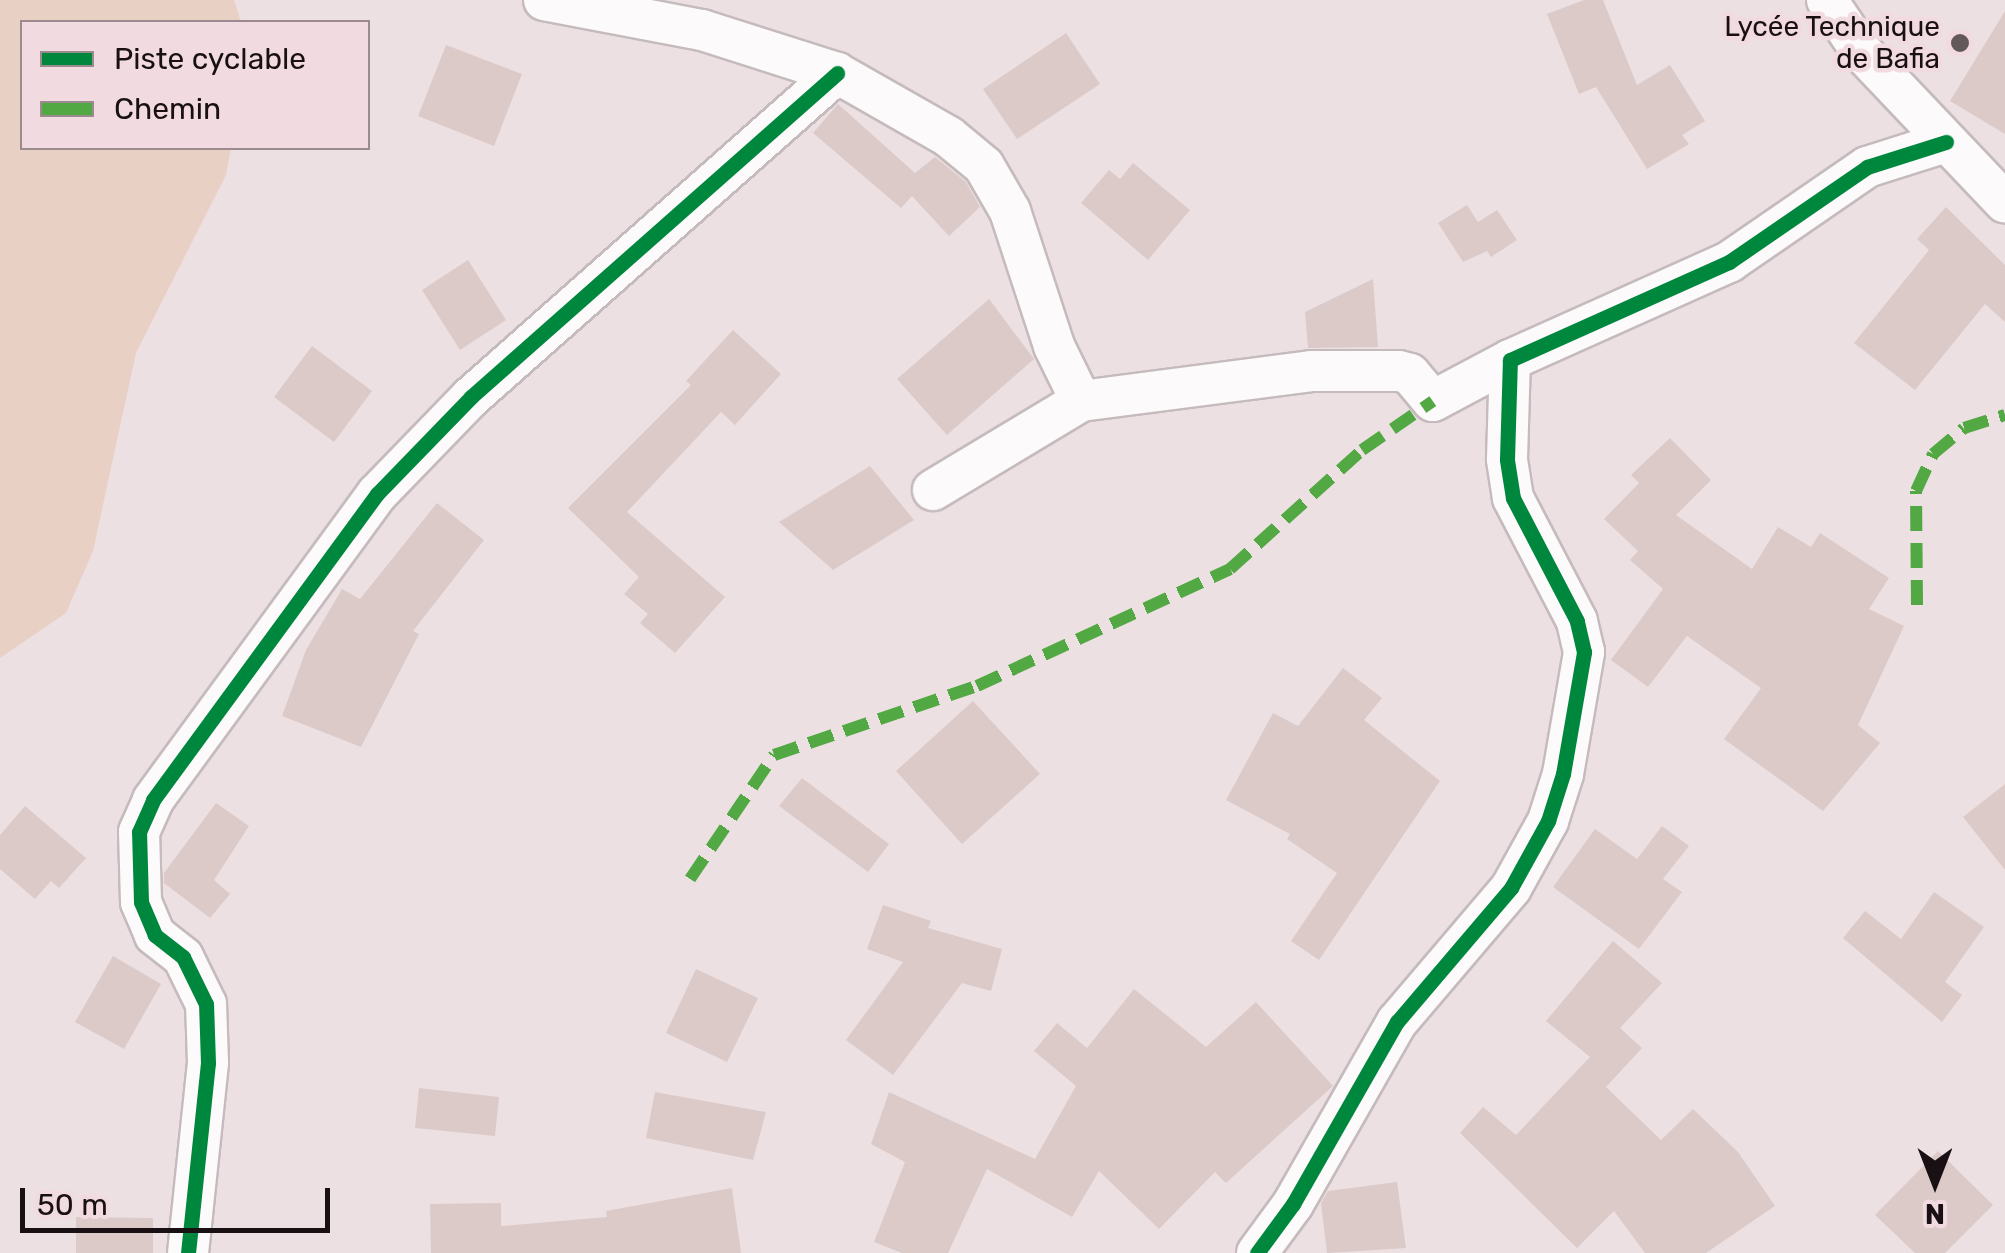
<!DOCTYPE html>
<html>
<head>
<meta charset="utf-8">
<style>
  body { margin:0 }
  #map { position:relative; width:2005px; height:1253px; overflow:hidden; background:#ede0e3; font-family:Rubik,sans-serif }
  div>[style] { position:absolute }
  .green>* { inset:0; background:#e8d1c4 }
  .building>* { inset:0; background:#dbcac8 }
  .roads { filter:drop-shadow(2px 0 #c5bbbd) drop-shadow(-2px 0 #c5bbbd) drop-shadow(0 2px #c5bbbd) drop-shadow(0 -2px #c5bbbd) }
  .minor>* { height:40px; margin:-20px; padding:0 20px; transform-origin:20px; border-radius:20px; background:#fcfafb }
  .quiet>* { height:12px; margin-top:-6px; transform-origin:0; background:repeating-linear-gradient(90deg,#52a842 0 25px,transparent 0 37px) }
  .cycleway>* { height:15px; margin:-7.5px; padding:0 7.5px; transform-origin:7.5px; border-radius:7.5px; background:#00873e }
  .dots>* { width:28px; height:28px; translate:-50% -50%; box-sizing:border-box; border:5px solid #f2dbe0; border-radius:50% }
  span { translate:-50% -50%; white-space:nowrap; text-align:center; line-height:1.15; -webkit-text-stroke:9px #f2dbe0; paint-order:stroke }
  .poi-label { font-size:28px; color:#181012 }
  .right { translate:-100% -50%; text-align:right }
  .legend { position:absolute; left:20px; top:20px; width:350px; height:130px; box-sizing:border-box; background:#f2dbe0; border:2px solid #9b8a8e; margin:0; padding:12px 18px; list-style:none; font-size:30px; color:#181012 }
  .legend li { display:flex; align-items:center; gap:20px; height:50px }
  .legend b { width:50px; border:2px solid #9b8a8e }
  .north { position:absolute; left:1885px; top:1133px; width:100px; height:100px; -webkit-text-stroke:8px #f2dbe0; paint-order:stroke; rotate:180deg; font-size:28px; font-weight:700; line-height:40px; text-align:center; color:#181012 }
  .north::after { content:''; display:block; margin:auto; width:35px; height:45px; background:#181012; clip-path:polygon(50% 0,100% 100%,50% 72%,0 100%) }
  .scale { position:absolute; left:20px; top:1188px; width:310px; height:45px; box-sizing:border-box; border:5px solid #181012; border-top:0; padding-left:12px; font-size:30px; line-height:35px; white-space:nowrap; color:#181012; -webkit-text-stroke:8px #f2dbe0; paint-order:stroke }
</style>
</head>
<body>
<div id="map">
  <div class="green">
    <div style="clip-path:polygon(0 0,234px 0,241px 22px,22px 22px,22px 148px,231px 148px,226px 175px,136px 353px,93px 551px,66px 613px,0 658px)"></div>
  </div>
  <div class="building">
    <div style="clip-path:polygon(1584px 0,1603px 0,1637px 85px,1670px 65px,1705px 121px,1682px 135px,1689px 144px,1647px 169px,1596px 87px,1579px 94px,1547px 14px)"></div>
    <div style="clip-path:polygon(2005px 11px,2005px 134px,1950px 101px)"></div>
    <div style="clip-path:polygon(1066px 33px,1100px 84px,1017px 139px,983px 89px)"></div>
    <div style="clip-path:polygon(446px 45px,522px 74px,494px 146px,418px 116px)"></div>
    <div style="clip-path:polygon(838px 104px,915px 173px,935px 157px,966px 182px,980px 207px,949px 236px,912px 196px,901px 208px,813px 133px)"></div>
    <div style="clip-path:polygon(1133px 163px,1190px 210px,1148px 260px,1081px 203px,1109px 170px,1120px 179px)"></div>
    <div style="clip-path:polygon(1467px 205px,1478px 222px,1497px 210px,1517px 240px,1491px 257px,1487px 251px,1463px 262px,1438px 223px)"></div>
    <div style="clip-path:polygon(1946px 207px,2005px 265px,2005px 322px,1985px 304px,1915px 390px,1854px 343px,1929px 250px,1917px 239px)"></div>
    <div style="clip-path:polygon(468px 260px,506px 320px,460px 350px,422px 290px)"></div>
    <div style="clip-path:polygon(1373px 279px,1378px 347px,1308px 348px,1305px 312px)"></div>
    <div style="clip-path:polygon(989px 299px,1034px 359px,947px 435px,897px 379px)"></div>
    <div style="clip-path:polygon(733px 330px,781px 374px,735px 425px,721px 412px,627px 512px,725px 597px,675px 653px,640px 623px,648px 614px,624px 594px,639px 577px,568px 508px,691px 385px,686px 381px)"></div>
    <div style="clip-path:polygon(312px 346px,372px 391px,334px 442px,274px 397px)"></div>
    <div style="clip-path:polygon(1670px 438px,1711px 480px,1676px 515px,1752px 569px,1778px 527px,1811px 547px,1820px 533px,1889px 578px,1869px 609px,1904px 626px,1858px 725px,1880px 743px,1823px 811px,1724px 739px,1761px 688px,1687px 636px,1648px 687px,1611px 660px,1663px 589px,1630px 560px,1638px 551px,1604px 519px,1639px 483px,1631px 475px)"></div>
    <div style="clip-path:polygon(870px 466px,914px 520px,833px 570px,779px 522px)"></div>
    <div style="clip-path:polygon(437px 503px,484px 540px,413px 631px,419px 634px,361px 747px,282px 716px,306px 650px,342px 589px,360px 599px)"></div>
    <div style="clip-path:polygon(1343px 668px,1382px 698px,1364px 720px,1440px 781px,1319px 960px,1291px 941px,1337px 873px,1287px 839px,1290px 834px,1226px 800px,1273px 713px,1298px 726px)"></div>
    <div style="clip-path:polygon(973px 701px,1040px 774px,962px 844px,896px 771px)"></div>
    <div style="clip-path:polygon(802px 778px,889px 844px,868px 872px,779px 806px)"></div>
    <div style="clip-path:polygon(2005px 784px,2005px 870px,1963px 817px)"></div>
    <div style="clip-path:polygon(216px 803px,249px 826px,214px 880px,230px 894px,210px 918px,164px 883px,164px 873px)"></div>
    <div style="clip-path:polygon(25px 806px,86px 858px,59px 888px,51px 881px,35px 899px,0 869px,0 835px)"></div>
    <div style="clip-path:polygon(1662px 826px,1689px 846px,1663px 879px,1682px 892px,1639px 949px,1553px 887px,1595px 829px,1637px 859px)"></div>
    <div style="clip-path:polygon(1934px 892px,1984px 927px,1945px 982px,1962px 995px,1942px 1022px,1843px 938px,1865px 911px,1901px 939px)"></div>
    <div style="clip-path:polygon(883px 905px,931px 921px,928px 928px,1002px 949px,991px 991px,962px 983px,893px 1075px,846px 1040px,903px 962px,867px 949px)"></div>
    <div style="clip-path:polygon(1613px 941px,1662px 983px,1620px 1028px,1642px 1048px,1606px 1087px,1661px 1140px,1693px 1109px,1738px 1152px,1775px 1206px,1706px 1253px,1645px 1253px,1614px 1211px,1577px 1248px,1460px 1133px,1483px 1107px,1516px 1135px,1590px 1057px,1546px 1021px)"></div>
    <div style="clip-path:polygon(113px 956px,161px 984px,124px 1049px,75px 1022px)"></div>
    <div style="clip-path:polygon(696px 969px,758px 998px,727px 1062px,666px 1033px)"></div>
    <div style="clip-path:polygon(1134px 989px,1206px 1047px,1256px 1002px,1333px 1086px,1226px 1183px,1215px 1172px,1159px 1229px,1099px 1171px,1072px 1217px,987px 1169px,948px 1253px,902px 1253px,874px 1242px,905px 1162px,871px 1144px,889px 1092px,1035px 1159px,1076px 1086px,1034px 1051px,1057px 1023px,1087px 1048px)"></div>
    <div style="clip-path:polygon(419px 1088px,499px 1097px,495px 1136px,415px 1128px)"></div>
    <div style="clip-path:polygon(655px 1092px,766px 1112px,753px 1160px,646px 1138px)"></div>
    <div style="clip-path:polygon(1938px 1151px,1993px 1205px,1945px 1253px,1915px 1253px,1875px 1215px)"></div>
    <div style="clip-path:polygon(1397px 1182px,1406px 1248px,1327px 1253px,1321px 1203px,1328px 1191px)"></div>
    <div style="clip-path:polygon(732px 1188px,741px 1253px,431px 1253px,430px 1204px,501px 1203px,501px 1226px,607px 1217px,606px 1211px)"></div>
    <div style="clip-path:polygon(76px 1217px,153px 1218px,153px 1253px,76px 1253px)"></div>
  </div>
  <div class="roads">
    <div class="minor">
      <div style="left:544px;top:0;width:161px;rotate:10.8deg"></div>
      <div style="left:702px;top:30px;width:142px;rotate:17.7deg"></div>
      <div style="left:837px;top:73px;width:129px;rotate:29.7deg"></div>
      <div style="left:949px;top:137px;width:45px;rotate:39.6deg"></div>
      <div style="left:984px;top:166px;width:52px;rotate:60deg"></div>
      <div style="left:1010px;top:211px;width:142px;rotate:71.9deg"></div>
      <div style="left:1054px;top:346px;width:61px;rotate:63.9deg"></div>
      <div style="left:1081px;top:401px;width:232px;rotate:-7.4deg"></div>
      <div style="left:1311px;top:371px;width:88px"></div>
      <div style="left:1399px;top:371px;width:11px;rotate:15deg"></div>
      <div style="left:1410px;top:374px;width:35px;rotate:50deg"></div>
      <div style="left:1433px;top:401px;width:87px;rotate:-28deg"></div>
      <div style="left:1827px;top:0;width:61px;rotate:56.3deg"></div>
      <div style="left:1861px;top:51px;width:209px;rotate:46.5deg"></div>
      <div style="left:933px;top:490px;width:173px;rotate:-31deg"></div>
      <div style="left:188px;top:1253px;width:191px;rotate:-84deg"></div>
      <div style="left:208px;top:1063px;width:59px;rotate:-91.9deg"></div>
      <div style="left:206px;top:1004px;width:52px;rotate:-116.1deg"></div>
      <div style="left:183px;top:957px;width:36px;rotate:-142deg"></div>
      <div style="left:155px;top:935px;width:36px;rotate:-113deg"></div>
      <div style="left:141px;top:902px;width:70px;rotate:-91.6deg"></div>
      <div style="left:139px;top:832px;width:35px;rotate:-66deg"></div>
      <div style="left:153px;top:800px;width:379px;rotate:-53.8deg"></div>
      <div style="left:377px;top:494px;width:135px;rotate:-45.9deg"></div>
      <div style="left:471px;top:397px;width:489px;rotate:-41.5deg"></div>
      <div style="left:1257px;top:1253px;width:61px;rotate:-53.7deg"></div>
      <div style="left:1293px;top:1204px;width:210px;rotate:-60.3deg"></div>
      <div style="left:1397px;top:1022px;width:176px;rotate:-49.6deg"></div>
      <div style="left:1511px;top:888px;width:77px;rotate:-61.1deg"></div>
      <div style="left:1548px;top:821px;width:49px;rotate:-72.3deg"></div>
      <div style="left:1563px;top:774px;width:124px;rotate:-80.2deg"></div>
      <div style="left:1584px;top:652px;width:32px;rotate:-103deg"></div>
      <div style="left:1577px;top:621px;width:139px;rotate:-117.5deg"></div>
      <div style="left:1513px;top:498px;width:39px;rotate:-99deg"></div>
      <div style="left:1507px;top:459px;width:99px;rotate:-88.3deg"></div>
      <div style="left:1510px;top:360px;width:240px;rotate:-24.1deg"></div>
      <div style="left:1729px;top:262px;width:168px;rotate:-34.5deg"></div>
      <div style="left:1867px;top:167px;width:83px;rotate:-17.6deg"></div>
    </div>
  </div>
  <div class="quiet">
    <div style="left:1917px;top:605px;width:114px;rotate:-90.5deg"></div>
    <div style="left:1916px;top:491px;width:41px;rotate:-65.3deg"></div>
    <div style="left:1933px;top:454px;width:40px;rotate:-40deg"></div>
    <div style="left:1964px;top:428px;width:43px;rotate:-17.6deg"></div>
    <div style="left:690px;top:879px;width:150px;rotate:-55.9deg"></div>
    <div style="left:774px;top:755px;width:214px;rotate:-18.8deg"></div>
    <div style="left:977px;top:686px;width:279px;rotate:-24.8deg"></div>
    <div style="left:1230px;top:569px;width:178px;rotate:-42deg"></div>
    <div style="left:1362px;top:450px;width:86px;rotate:-34.6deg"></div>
  </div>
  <div class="cycleway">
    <div style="left:188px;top:1253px;width:191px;rotate:-84deg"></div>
    <div style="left:208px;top:1063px;width:59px;rotate:-91.9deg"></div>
    <div style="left:206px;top:1004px;width:52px;rotate:-116.1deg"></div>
    <div style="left:183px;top:957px;width:36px;rotate:-142deg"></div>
    <div style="left:155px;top:935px;width:36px;rotate:-113deg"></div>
    <div style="left:141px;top:902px;width:70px;rotate:-91.6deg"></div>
    <div style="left:139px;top:832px;width:35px;rotate:-66deg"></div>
    <div style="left:153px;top:800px;width:379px;rotate:-53.8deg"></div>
    <div style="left:377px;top:494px;width:135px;rotate:-45.9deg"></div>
    <div style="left:471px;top:397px;width:489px;rotate:-41.5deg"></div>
    <div style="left:1257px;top:1253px;width:61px;rotate:-53.7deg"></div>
    <div style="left:1293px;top:1204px;width:210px;rotate:-60.3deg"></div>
    <div style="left:1397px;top:1022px;width:176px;rotate:-49.6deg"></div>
    <div style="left:1511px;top:888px;width:77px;rotate:-61.1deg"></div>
    <div style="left:1548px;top:821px;width:49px;rotate:-72.3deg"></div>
    <div style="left:1563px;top:774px;width:124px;rotate:-80.2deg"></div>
    <div style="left:1584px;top:652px;width:32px;rotate:-103deg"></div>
    <div style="left:1577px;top:621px;width:139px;rotate:-117.5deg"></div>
    <div style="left:1513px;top:498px;width:39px;rotate:-99deg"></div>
    <div style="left:1507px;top:459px;width:99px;rotate:-88.3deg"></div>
    <div style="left:1510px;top:360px;width:240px;rotate:-24.1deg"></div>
    <div style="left:1729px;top:262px;width:168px;rotate:-34.5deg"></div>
    <div style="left:1867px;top:167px;width:83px;rotate:-17.6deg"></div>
  </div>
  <div class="dots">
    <div style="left:1960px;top:43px;background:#63595b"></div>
  </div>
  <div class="poi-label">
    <span class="right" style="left:1940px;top:43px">Lycée Technique<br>de Bafia</span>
  </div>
  <ul class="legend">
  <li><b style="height:12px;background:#00873e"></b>Piste cyclable</li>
  <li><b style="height:12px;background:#52a842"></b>Chemin</li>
  </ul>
  <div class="north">N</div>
  <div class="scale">50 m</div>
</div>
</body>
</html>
